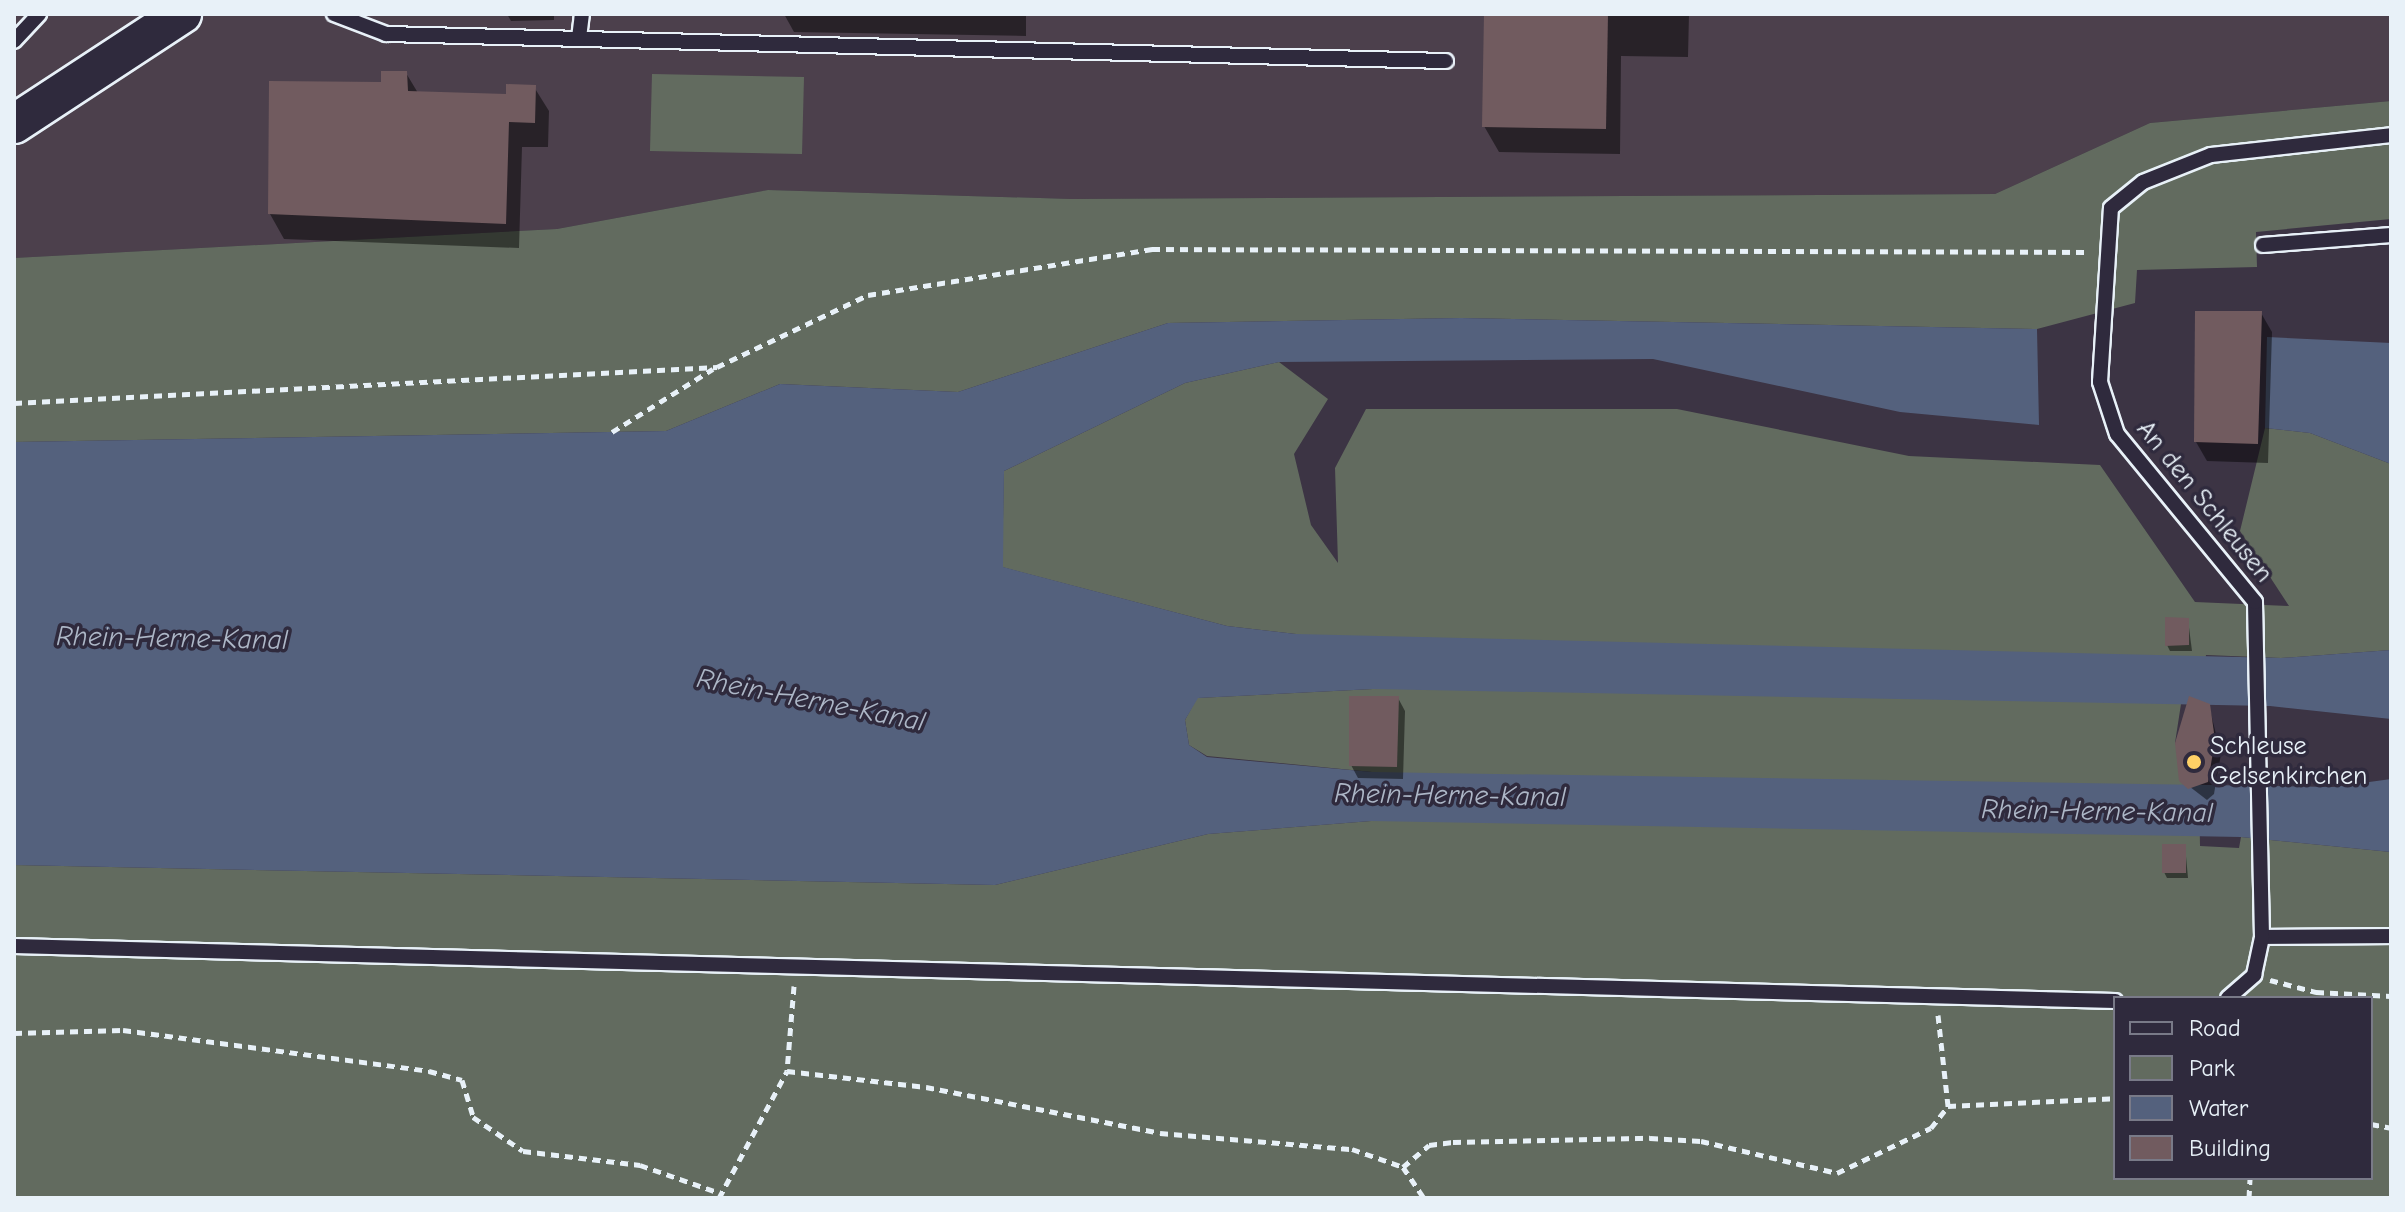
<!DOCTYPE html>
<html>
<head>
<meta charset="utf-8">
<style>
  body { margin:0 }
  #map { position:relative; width:2405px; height:1212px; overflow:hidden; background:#3c3444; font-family:"Comic Neue",sans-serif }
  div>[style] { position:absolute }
  .built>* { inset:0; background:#4c404c }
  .green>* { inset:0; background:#626b5f }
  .water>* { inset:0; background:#54617d }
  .shadow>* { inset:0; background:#0007 }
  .building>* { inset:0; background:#715b5f }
  .path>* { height:5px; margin-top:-2.5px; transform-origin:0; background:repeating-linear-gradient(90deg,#e8f1f8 0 8px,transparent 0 14px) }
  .roads { filter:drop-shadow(2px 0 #e8f1f8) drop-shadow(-2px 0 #e8f1f8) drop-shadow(0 2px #e8f1f8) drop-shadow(0 -2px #e8f1f8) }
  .lane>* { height:14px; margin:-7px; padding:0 7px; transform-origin:7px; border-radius:7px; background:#2f2a3d }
  .secondary>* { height:38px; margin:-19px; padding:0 19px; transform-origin:19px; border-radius:19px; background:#2f2a3d }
  .dots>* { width:22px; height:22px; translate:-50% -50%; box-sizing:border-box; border:4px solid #2f2a3d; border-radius:50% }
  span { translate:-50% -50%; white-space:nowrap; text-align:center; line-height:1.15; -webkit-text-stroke:7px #2f2a3d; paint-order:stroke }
  .street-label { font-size:26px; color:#e8f1f8 }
  .poi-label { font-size:26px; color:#e8f1f8 }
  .left { translate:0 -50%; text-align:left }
  .water-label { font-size:28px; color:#adb7c7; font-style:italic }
  .frame { position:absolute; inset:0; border:16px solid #e8f1f8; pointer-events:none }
  .legend { position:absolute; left:2113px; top:996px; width:260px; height:184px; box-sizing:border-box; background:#2f2a3d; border:2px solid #797a88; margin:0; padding:10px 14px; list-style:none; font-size:24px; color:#e8f1f8 }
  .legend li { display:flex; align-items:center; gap:16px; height:40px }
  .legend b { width:40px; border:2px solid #797a88 }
</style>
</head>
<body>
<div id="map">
  <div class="built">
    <div style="clip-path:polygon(14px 14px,2391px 14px,2391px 101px,2150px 123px,1995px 194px,1071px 199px,768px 190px,557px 229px,14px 258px)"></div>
  </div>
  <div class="green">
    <div style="clip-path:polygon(652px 74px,804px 77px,802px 154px,650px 151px)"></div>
    <div style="clip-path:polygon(2391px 101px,2391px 219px,2256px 232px,2257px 267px,2137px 270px,2135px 303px,2037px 329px,1461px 318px,1168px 323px,958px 392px,780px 384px,666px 431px,14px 442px,14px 258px,557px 229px,768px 190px,1071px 199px,1995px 194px,2150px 123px)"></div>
    <div style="clip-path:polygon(evenodd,1279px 362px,1328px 399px,1294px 454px,1311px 525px,1338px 563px,1335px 468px,1366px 409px,1677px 409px,1909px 456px,2100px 465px,2195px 602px,2289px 606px,2240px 531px,2265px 428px,2310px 433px,2391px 464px,2391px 650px,2281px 658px,2206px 655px,2201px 696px,2181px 704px,2175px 743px,2199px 789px,2200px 846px,2239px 848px,2241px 837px,2391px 852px,2391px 1198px,14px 1198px,14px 865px,995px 885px,1208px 834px,1371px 821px,1372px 772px,1207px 756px,1189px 745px,1185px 720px,1197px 698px,1373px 689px,1296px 634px,1227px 626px,1002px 567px,1004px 471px,1185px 383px,1279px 362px,2115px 998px,2371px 998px,2371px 1178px,2115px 1178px,2115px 998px)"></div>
  </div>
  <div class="water">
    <div style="clip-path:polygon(1461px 318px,2037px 329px,2039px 425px,1900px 412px,1653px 359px,1279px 362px,1185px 383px,1004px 471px,1003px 567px,1227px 626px,1296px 634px,2281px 658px,2391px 650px,2391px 719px,2270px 706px,1373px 689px,1198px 698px,1185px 720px,1189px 745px,1207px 757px,1372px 772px,2333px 787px,2391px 779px,2391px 852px,2241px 837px,1371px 821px,1208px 834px,995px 885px,14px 865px,14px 442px,666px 431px,780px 384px,958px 392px,1168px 323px)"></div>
    <div style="clip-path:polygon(2267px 337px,2391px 343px,2391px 464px,2310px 433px,2265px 428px)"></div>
  </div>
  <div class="shadow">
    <div style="clip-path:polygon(507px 14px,554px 14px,554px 20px,511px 21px)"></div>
    <div style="clip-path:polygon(784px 14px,1026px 14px,1026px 36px,794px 32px)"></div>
    <div style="clip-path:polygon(1486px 14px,1689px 14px,1688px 57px,1621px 56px,1620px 154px,1499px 152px,1484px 126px)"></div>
    <div style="clip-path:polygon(406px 73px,418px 93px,508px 96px,534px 87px,549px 111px,548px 147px,522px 147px,519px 248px,284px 239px,270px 214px,383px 84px)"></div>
    <div style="clip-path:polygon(2261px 313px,2272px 332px,2268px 463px,2207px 461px,2196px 442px)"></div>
    <div style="clip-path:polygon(2188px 620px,2192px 651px,2170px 651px,2167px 645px)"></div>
    <div style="clip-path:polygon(1398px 698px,1405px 711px,1403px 779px,1358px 778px,1351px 765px)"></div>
    <div style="clip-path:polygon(2209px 706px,2221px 754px,2214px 794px,2207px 800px,2181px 780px)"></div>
    <div style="clip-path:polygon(2185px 846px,2188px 878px,2167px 878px,2164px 872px)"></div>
  </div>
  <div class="building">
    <div style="clip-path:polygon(1484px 14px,1608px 14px,1606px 129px,1482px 127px)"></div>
    <div style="clip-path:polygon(381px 71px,407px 71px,408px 91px,506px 94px,506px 84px,536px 85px,535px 123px,509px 122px,506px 224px,268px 214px,269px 81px,381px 82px)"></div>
    <div style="clip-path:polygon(2195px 311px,2262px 311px,2258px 444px,2194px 442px)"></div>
    <div style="clip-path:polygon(2165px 617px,2189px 618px,2189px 645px,2165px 646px)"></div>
    <div style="clip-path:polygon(1349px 696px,1399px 696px,1397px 767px,1349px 766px)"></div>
    <div style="clip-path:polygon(2189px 696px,2210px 704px,2215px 740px,2208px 782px,2188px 789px,2179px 781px,2175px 743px)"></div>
    <div style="clip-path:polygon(2162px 844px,2186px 844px,2186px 873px,2162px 873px)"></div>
  </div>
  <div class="path">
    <div style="left:14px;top:403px;width:704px;rotate:-2.93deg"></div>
    <div style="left:717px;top:367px;width:167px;rotate:-25.5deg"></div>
    <div style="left:868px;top:295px;width:288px;rotate:-9.2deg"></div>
    <div style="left:1152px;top:249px;width:936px;rotate:0.18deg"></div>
    <div style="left:612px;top:432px;width:119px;rotate:-32deg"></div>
    <div style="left:2270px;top:980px;width:48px;rotate:14.6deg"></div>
    <div style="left:2316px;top:992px;width:75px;rotate:3.1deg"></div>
    <div style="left:794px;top:986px;width:85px;rotate:94.7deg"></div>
    <div style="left:787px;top:1071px;width:140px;rotate:6.6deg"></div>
    <div style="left:926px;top:1087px;width:238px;rotate:11.1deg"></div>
    <div style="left:1160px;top:1133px;width:193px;rotate:4.8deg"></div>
    <div style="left:1352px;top:1149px;width:54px;rotate:19.4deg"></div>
    <div style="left:1403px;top:1167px;width:34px;rotate:-40deg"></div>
    <div style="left:1429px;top:1145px;width:24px;rotate:-7deg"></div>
    <div style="left:1453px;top:1142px;width:197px;rotate:-1.2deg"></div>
    <div style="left:1650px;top:1138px;width:51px;rotate:3.4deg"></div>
    <div style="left:1701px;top:1141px;width:140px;rotate:13.2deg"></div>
    <div style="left:1837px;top:1173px;width:104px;rotate:-25.6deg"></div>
    <div style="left:1931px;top:1128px;width:28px;rotate:-52deg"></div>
    <div style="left:1948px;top:1106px;width:167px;rotate:-2.7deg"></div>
    <div style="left:1938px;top:1015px;width:92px;rotate:83.7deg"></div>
    <div style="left:14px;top:1033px;width:109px;rotate:-1.6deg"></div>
    <div style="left:123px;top:1030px;width:309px;rotate:7.6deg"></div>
    <div style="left:429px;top:1071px;width:34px;rotate:15deg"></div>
    <div style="left:462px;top:1080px;width:39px;rotate:73deg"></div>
    <div style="left:473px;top:1117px;width:60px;rotate:34.2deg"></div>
    <div style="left:523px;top:1151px;width:118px;rotate:6.8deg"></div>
    <div style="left:640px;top:1165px;width:85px;rotate:19.3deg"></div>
    <div style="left:2371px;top:1124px;width:20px;rotate:11deg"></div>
    <div style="left:1403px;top:1167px;width:37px;rotate:56deg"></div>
    <div style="left:719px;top:1198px;width:144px;rotate:-61.8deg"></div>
    <div style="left:2249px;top:1198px;width:20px;rotate:-87deg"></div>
  </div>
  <div class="roads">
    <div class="lane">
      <div style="left:334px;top:14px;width:56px;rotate:21deg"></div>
      <div style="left:386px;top:34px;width:1060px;rotate:1.46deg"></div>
      <div style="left:579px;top:38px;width:24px;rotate:-83deg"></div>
      <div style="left:14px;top:41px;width:37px;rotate:-47deg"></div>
      <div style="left:2263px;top:245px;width:128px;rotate:-4.5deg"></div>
      <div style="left:2262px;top:937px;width:129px;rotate:-0.4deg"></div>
      <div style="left:14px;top:946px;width:2102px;rotate:1.5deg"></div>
      <div style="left:2228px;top:998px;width:35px;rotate:-41deg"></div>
      <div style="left:2254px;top:975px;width:39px;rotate:-78deg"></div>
      <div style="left:2262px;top:937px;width:335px;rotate:-91.2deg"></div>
      <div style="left:2255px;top:602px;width:217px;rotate:-129.4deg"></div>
      <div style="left:2117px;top:434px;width:55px;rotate:-108.1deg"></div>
      <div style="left:2100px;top:382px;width:174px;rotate:-86.4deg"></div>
      <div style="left:2111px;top:208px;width:41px;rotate:-39.1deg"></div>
      <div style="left:2143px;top:182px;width:73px;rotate:-21.7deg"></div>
      <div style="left:2211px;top:155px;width:181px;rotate:-6.3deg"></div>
    </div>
    <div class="secondary">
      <div style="left:14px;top:124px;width:201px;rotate:-33.2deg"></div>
    </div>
  </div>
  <div class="dots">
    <div style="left:2194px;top:762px;background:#ffd166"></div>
  </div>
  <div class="street-label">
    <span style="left:2204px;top:502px;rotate:51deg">An den Schleusen</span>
  </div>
  <div class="poi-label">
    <span class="left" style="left:2210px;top:762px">Schleuse<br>Gelsenkirchen</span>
  </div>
  <div class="water-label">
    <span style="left:172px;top:638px;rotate:1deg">Rhein-Herne-Kanal</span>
    <span style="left:811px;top:700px;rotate:11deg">Rhein-Herne-Kanal</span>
    <span style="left:1450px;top:795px;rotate:1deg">Rhein-Herne-Kanal</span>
    <span style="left:2097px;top:811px;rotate:1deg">Rhein-Herne-Kanal</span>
  </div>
  <div class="frame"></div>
  <ul class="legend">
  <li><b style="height:10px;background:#2f2a3d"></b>Road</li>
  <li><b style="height:22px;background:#626b5f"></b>Park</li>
  <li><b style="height:22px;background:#54617d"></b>Water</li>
  <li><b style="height:22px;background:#715b5f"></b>Building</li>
  </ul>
</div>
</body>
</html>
